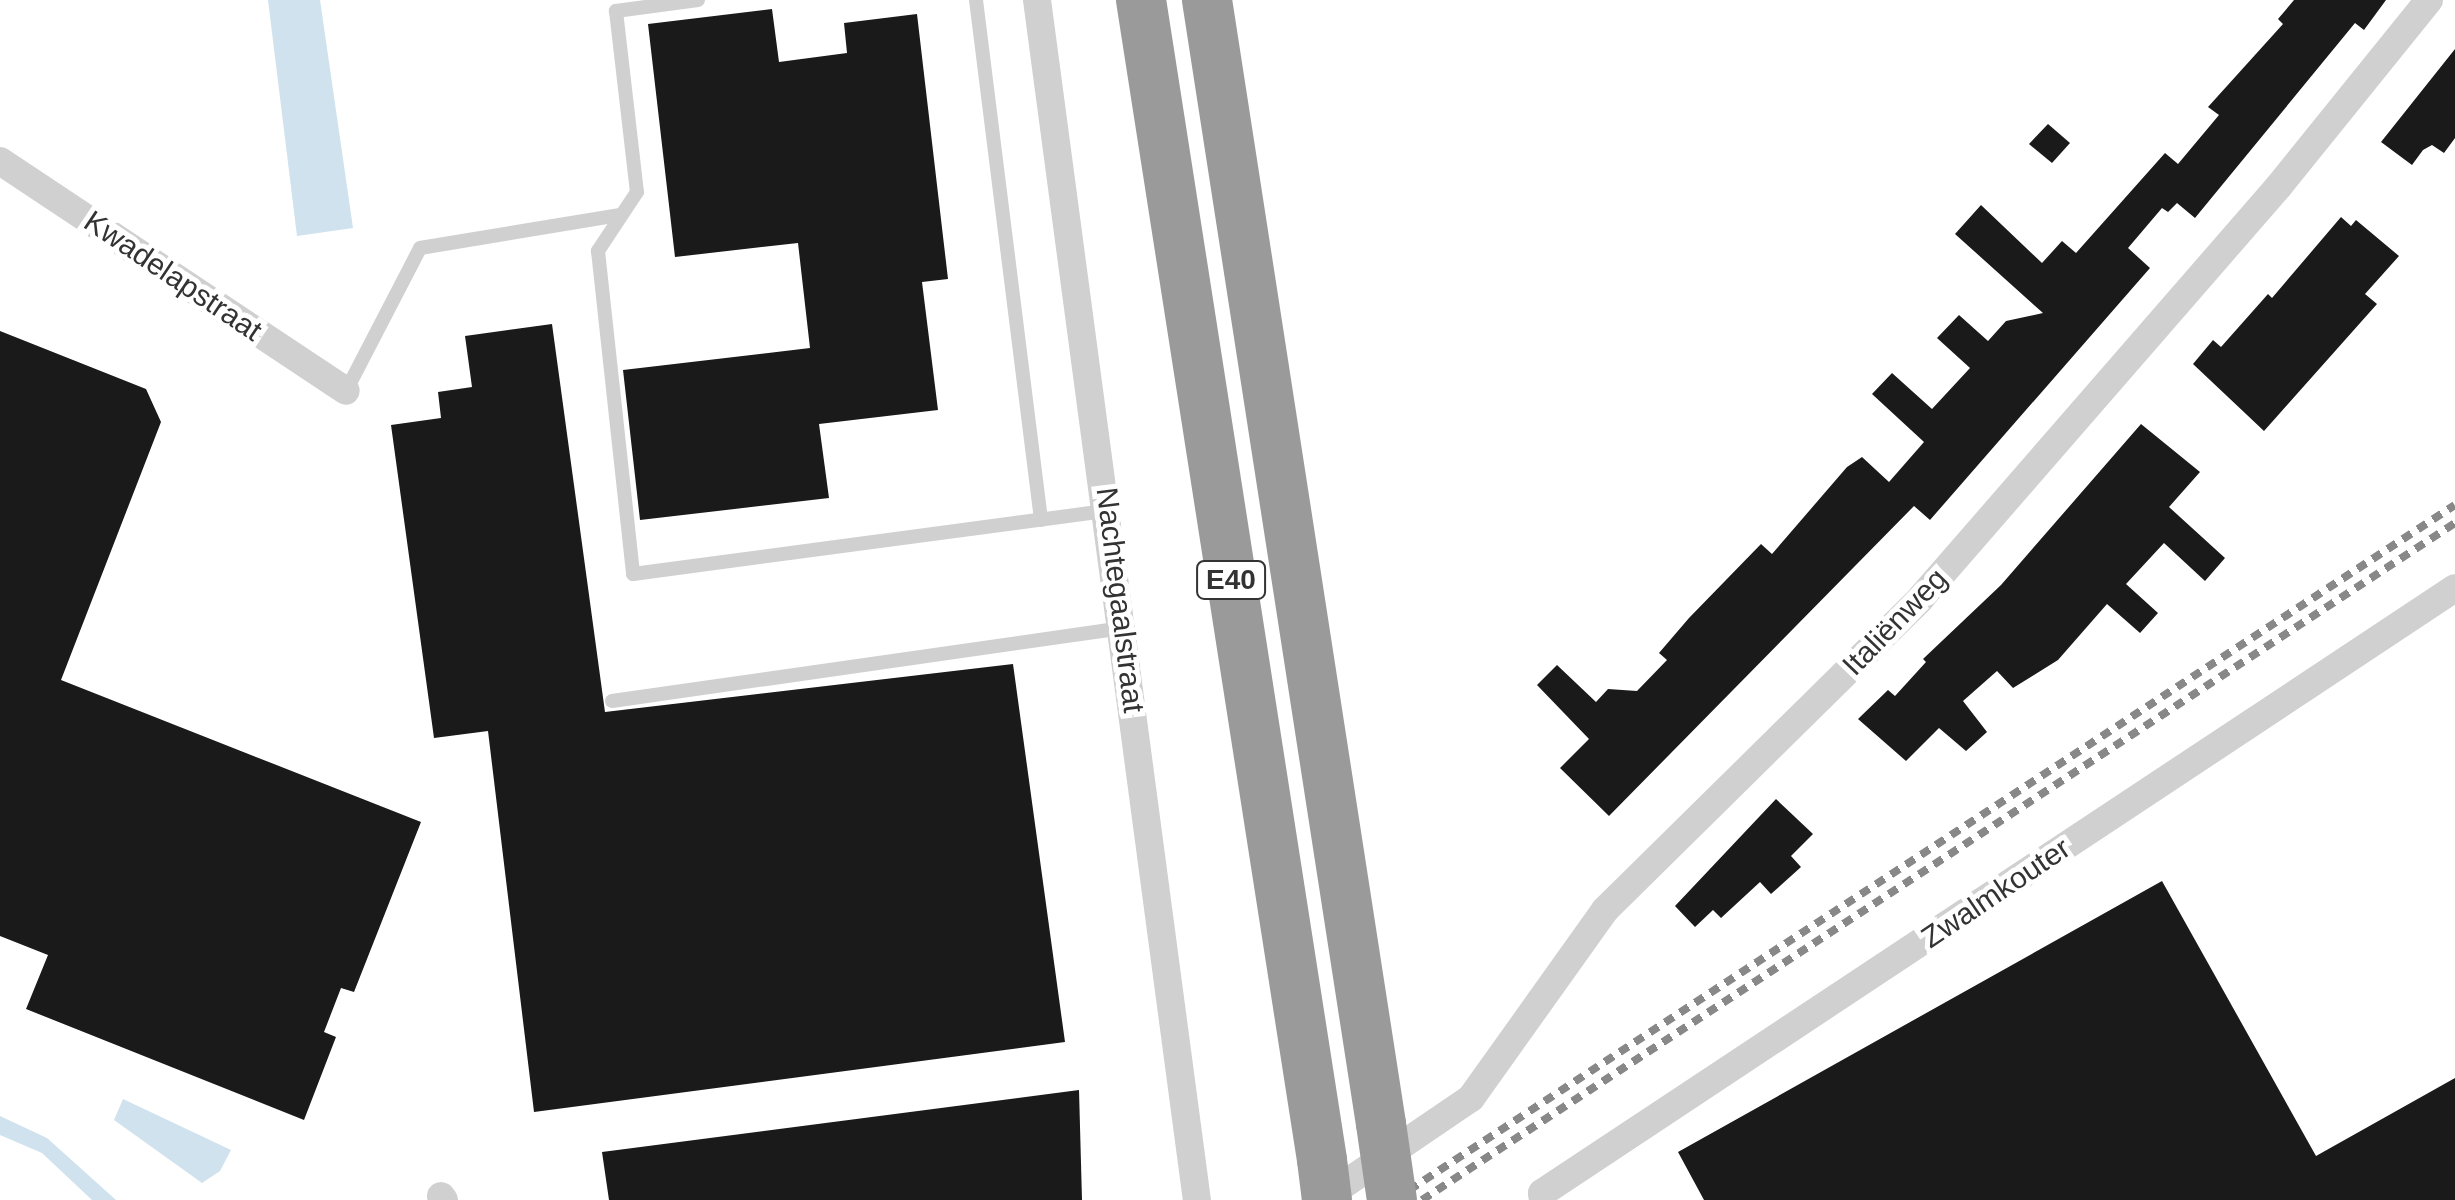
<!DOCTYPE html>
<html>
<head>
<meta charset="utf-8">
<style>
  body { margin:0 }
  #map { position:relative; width:2455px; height:1200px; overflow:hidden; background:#fff; font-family:Helvetica,sans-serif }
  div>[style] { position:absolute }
  .water>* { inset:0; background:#cfe2ee }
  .building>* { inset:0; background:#1a1a1a }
  .service>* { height:14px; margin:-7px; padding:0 7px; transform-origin:7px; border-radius:7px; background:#d0d0d0 }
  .minor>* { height:28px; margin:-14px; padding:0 14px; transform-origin:14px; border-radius:14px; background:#d0d0d0 }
  .motorway>* { height:50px; margin:-25px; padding:0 25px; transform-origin:25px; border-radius:25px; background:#9a9a9a }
  .rail>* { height:8px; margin-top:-4px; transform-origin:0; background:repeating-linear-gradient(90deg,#888 0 10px,transparent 0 18px) }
  .motorway-bridge>* { height:50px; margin:-25px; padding:0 25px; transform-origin:25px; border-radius:25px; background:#9a9a9a }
  span { translate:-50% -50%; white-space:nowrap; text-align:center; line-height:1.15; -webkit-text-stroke:10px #fff; paint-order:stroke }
  .shield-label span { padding:2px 8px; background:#fff; border:2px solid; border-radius:8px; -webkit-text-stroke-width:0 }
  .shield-label { font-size:28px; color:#333; font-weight:700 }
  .street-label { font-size:30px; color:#333 }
</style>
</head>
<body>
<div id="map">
  <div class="water">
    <div style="clip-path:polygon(268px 0,320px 0,353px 228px,297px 236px)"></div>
    <div style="clip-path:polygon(123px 1099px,231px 1150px,220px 1171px,202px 1183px,114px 1120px)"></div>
    <div style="clip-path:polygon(0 1116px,47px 1138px,116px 1200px,92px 1200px,42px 1153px,0 1135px)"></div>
  </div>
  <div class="building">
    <div style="clip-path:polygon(2294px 0,2386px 0,2364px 30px,2355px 23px,2195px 218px,2177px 203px,2168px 212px,2162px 208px,2128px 248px,2150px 268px,1930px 520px,1914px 506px,1609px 816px,1560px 768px,1589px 739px,1537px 685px,1557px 665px,1596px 702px,1608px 689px,1637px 691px,1667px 660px,1659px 653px,1689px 618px,1761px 544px,1772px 554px,1847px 467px,1862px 457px,1889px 482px,1924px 442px,1872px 394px,1892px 373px,1932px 409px,1970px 368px,1937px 338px,1959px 315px,1988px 341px,2006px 321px,2043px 313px,1955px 234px,1981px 205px,2042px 263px,2062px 241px,2076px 253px,2165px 153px,2178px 164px,2219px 115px,2208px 107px,2283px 24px,2278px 19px)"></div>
    <div style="clip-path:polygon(772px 9px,779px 62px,847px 53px,844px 23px,917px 14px,948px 279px,922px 282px,938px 410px,819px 424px,829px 498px,640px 520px,623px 370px,810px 348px,798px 243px,675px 257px,648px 24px)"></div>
    <div style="clip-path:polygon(2455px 49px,2455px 138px,2444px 153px,2432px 145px,2423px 150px,2412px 165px,2381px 142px)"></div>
    <div style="clip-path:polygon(2048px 124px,2070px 143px,2052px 163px,2029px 144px)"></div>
    <div style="clip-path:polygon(2341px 217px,2351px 226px,2356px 220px,2399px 256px,2365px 294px,2377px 304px,2264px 431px,2193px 364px,2213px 340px,2221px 347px,2268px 294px,2272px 298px)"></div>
    <div style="clip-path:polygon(552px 324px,605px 712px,1013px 664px,1065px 1042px,534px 1112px,488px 731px,434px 738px,391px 425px,441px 418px,438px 392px,472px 387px,465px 336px)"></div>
    <div style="clip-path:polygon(0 331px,146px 389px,161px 422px,61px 680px,421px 822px,354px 992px,341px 988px,324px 1032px,336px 1037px,304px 1120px,26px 1009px,48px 955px,0 936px)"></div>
    <div style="clip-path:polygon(2141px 424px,2200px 472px,2169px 507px,2225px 558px,2205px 581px,2164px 543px,2126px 584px,2158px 613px,2140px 633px,2107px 604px,2058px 660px,2013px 688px,1997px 671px,1963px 701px,1987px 732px,1966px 751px,1939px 728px,1906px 761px,1858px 719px,1888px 690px,1895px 696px,1926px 662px,1923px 659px,2001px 585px)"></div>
    <div style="clip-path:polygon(1776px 799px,1813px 834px,1791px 856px,1801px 867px,1771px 894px,1760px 882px,1721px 918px,1713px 910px,1695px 927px,1675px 906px)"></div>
    <div style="clip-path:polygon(2162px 881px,2316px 1156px,2455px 1078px,2455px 1200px,1704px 1200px,1678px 1152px)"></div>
    <div style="clip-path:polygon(1079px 1090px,1082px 1200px,609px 1200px,602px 1152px)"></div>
  </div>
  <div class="service">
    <div style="left:698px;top:0;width:83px;rotate:172.4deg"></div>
    <div style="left:616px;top:11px;width:182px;rotate:83.4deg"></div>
    <div style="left:637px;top:192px;width:71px;rotate:123.5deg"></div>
    <div style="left:598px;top:251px;width:325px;rotate:83.8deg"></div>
    <div style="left:633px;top:574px;width:478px;rotate:-7.6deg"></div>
    <div style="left:976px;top:0;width:524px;rotate:82.87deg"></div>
    <div style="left:346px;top:391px;width:161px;rotate:-62.6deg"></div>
    <div style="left:420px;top:248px;width:203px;rotate:-9.4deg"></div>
    <div style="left:612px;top:701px;width:516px;rotate:-8.13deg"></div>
  </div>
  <div class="minor">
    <div style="left:1037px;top:0;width:1211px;rotate:82.41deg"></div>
    <div style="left:0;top:161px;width:415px;rotate:33.6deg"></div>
    <div style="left:441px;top:1196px;width:5px;rotate:53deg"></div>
    <div style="left:1321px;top:1200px;width:181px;rotate:-34.2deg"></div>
    <div style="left:1471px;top:1098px;width:231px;rotate:-54.5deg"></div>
    <div style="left:1605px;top:910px;width:443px;rotate:-44.6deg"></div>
    <div style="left:1920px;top:599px;width:547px;rotate:-49deg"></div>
    <div style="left:2279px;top:186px;width:239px;rotate:-51.1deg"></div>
    <div style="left:1543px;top:1200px;width:7px;rotate:-98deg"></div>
    <div style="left:1542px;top:1193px;width:1095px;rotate:-33.53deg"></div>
  </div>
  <div class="motorway">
    <div style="left:1141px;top:0;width:1174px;rotate:81.13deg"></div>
    <div style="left:1207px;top:0;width:1137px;rotate:81.2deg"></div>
  </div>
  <div class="rail">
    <div style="left:1394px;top:1200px;width:1268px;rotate:-33.23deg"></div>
    <div style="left:1422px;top:1200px;width:1235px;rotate:-33.24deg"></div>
  </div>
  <div class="motorway-bridge">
    <div style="left:1381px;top:1124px;width:77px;rotate:81.8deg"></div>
    <div style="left:1322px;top:1160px;width:40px;rotate:82.9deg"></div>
  </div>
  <div class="shield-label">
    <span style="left:1231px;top:580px">E40</span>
  </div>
  <div class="street-label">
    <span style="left:173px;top:276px;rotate:34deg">Kwadelapstraat</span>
    <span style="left:1120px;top:600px;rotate:83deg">Nachtegaalstraat</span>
    <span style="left:1895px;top:622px;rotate:-46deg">Italiënweg</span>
    <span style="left:1996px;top:893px;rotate:-34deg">Zwalmkouter</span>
  </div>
</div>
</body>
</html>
